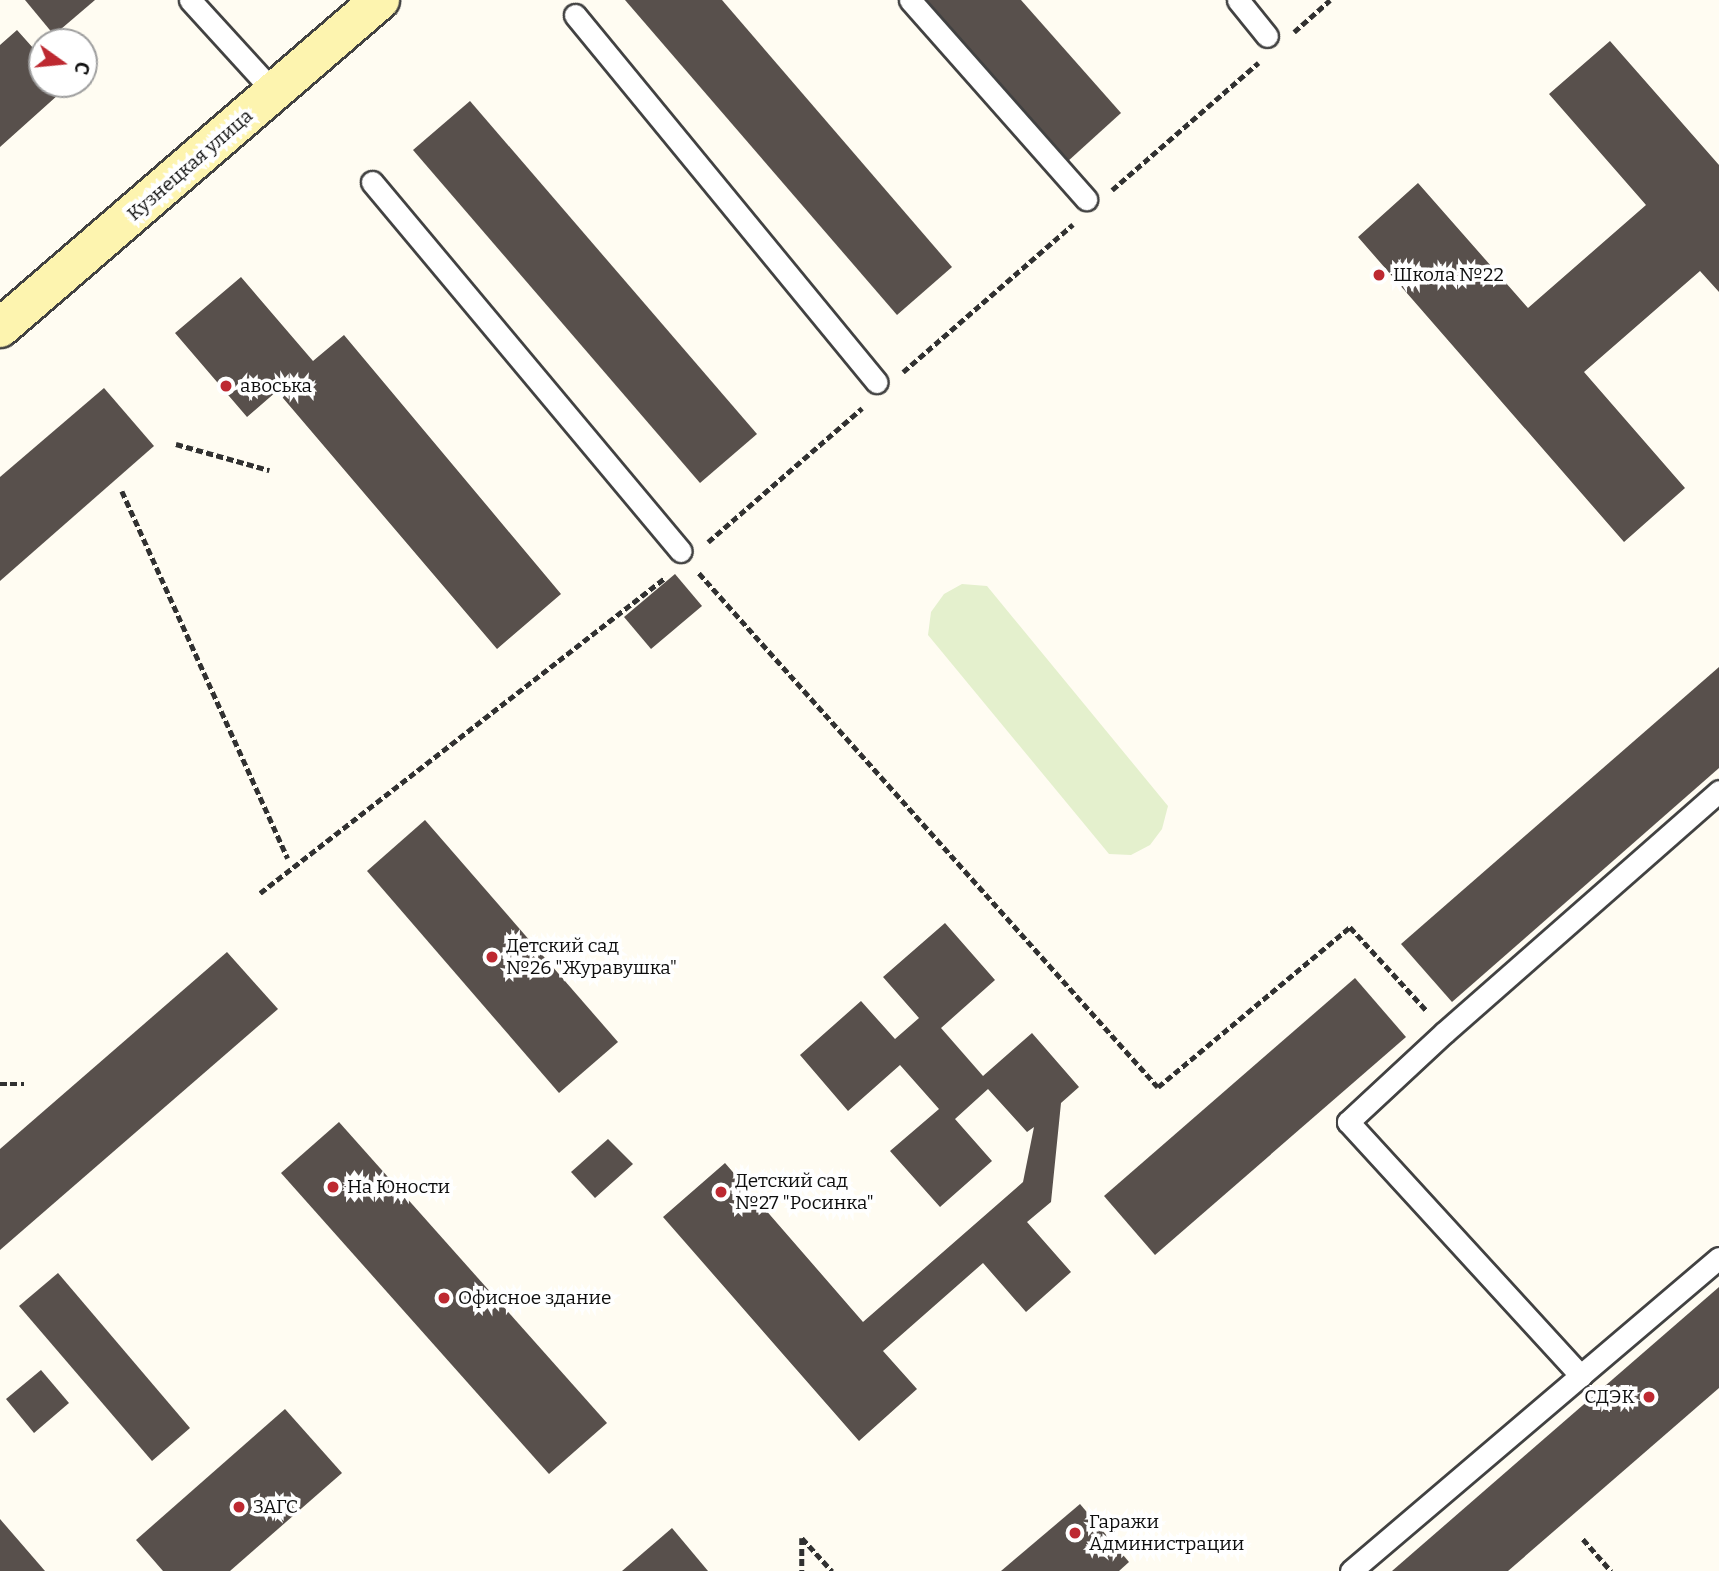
<!DOCTYPE html>
<html>
<head>
<meta charset="utf-8">
<style>
  body { margin:0 }
  #map { position:relative; width:1719px; height:1571px; overflow:hidden; background:#fffcf2; font-family:Bitter,serif }
  div>[style] { position:absolute }
  .pitch>* { inset:0; background:#e4f0cd }
  .building>* { inset:0; background:#58504c }
  .path>* { height:4.5px; margin-top:-2.25px; transform-origin:0; background:repeating-linear-gradient(90deg,#313131 0 7px,transparent 0 10.5px) }
  .roads { filter:drop-shadow(2px 0 #424242) drop-shadow(-2px 0 #424242) drop-shadow(0 2px #424242) drop-shadow(0 -2px #424242) }
  .lane>* { height:21px; margin:-10.5px; padding:0 10.5px; transform-origin:10.5px; border-radius:10.5px; background:#fff }
  .secondary>* { height:38px; margin:-19px; padding:0 19px; transform-origin:19px; border-radius:19px; background:#fdf4af }
  .dots>* { width:19px; height:19px; translate:-50% -50%; box-sizing:border-box; border:4px solid #fff; border-radius:50% }
  span { translate:-50% -50%; white-space:nowrap; text-align:center; line-height:1.15; -webkit-text-stroke:7px #fff; paint-order:stroke }
  .street-label { font-size:19px; color:#0f0f0f }
  .poi-label { font-size:19px; color:#0f0f0f }
  .left { translate:0 -50%; text-align:left }
  .right { translate:-100% -50%; text-align:right }
  .north { position:absolute; left:28px; top:28px; width:70px; height:70px; box-sizing:border-box; background:#fff; border:2px solid #9f9f9f; border-radius:50%; rotate:105deg; font-size:19px; font-weight:700; line-height:28px; text-align:center; color:#0f0f0f }
  .north::after { content:''; display:block; margin:auto; width:24px; height:32px; background:#bd2931; clip-path:polygon(50% 0,100% 100%,50% 72%,0 100%) }
</style>
</head>
<body>
<div id="map">
  <div class="pitch">
    <div style="clip-path:polygon(962px 584px,987px 586px,1168px 806px,1162px 829px,1150px 845px,1131px 855px,1109px 854px,928px 635px,931px 612px,944px 594px)"></div>
  </div>
  <div class="building">
    <div style="clip-path:polygon(25px 0,95px 0,54px 35px)"></div>
    <div style="clip-path:polygon(625px 0,722px 0,952px 267px,897px 315px)"></div>
    <div style="clip-path:polygon(923px 0,1021px 0,1121px 113px,1067px 162px)"></div>
    <div style="clip-path:polygon(17px 30px,42px 58px,42px 84px,68px 86px,0 147px,0 45px)"></div>
    <div style="clip-path:polygon(1610px 41px,1719px 165px,1719px 292px,1700px 271px,1584px 372px,1685px 488px,1624px 542px,1358px 237px,1418px 183px,1528px 308px,1646px 205px,1549px 94px)"></div>
    <div style="clip-path:polygon(470px 101px,757px 434px,700px 483px,413px 150px)"></div>
    <div style="clip-path:polygon(241px 277px,313px 361px,344px 335px,561px 594px,497px 649px,277px 391px,247px 417px,175px 333px)"></div>
    <div style="clip-path:polygon(104px 388px,154px 446px,0 581px,0 477px)"></div>
    <div style="clip-path:polygon(675px 574px,702px 606px,651px 649px,624px 617px)"></div>
    <div style="clip-path:polygon(1719px 667px,1719px 768px,1452px 1002px,1401px 944px)"></div>
    <div style="clip-path:polygon(425px 820px,618px 1042px,559px 1093px,367px 871px)"></div>
    <div style="clip-path:polygon(945px 923px,995px 980px,941px 1028px,983px 1076px,1032px 1033px,1079px 1087px,1061px 1103px,1051px 1202px,1027px 1222px,1071px 1272px,1026px 1312px,983px 1263px,883px 1351px,917px 1389px,859px 1441px,663px 1217px,725px 1163px,863px 1322px,1023px 1182px,1034px 1127px,1027px 1132px,988px 1089px,955px 1119px,992px 1161px,940px 1207px,890px 1151px,939px 1109px,900px 1065px,848px 1111px,800px 1055px,861px 1001px,895px 1039px,919px 1018px,883px 977px)"></div>
    <div style="clip-path:polygon(227px 952px,278px 1009px,0 1250px,0 1149px)"></div>
    <div style="clip-path:polygon(1355px 978px,1406px 1037px,1155px 1255px,1104px 1196px)"></div>
    <div style="clip-path:polygon(339px 1122px,607px 1423px,549px 1474px,281px 1173px)"></div>
    <div style="clip-path:polygon(608px 1139px,633px 1164px,595px 1198px,571px 1172px)"></div>
    <div style="clip-path:polygon(58px 1273px,190px 1428px,152px 1461px,19px 1306px)"></div>
    <div style="clip-path:polygon(1719px 1287px,1719px 1388px,1508px 1571px,1392px 1571px)"></div>
    <div style="clip-path:polygon(41px 1370px,69px 1403px,34px 1433px,6px 1399px)"></div>
    <div style="clip-path:polygon(285px 1409px,342px 1473px,230px 1571px,163px 1571px,136px 1540px)"></div>
    <div style="clip-path:polygon(1080px 1504px,1129px 1562px,1119px 1571px,1001px 1571px)"></div>
    <div style="clip-path:polygon(0 1519px,45px 1571px,0 1571px)"></div>
    <div style="clip-path:polygon(672px 1528px,708px 1571px,622px 1571px)"></div>
  </div>
  <div class="path">
    <div style="left:1294px;top:32px;width:48px;rotate:-41.6deg"></div>
    <div style="left:1112px;top:190px;width:194px;rotate:-41deg"></div>
    <div style="left:903px;top:372px;width:225px;rotate:-41deg"></div>
    <div style="left:176px;top:444px;width:97px;rotate:15.6deg"></div>
    <div style="left:122px;top:491px;width:403px;rotate:65.7deg"></div>
    <div style="left:708px;top:542px;width:204px;rotate:-41deg"></div>
    <div style="left:699px;top:573px;width:689px;rotate:48.24deg"></div>
    <div style="left:1158px;top:1087px;width:250px;rotate:-39.8deg"></div>
    <div style="left:1350px;top:927px;width:113px;rotate:47.5deg"></div>
    <div style="left:260px;top:893px;width:514px;rotate:-37.89deg"></div>
    <div style="left:0;top:1084px;width:24px"></div>
    <div style="left:802px;top:1538px;width:45px;rotate:47.7deg"></div>
    <div style="left:802px;top:1538px;width:33px;rotate:90deg"></div>
    <div style="left:1583px;top:1539px;width:43px;rotate:48.8deg"></div>
  </div>
  <div class="roads">
    <div class="lane">
      <div style="left:190px;top:0;width:125px;rotate:47.6deg"></div>
      <div style="left:910px;top:0;width:266px;rotate:48.5deg"></div>
      <div style="left:1238px;top:0;width:46px;rotate:51.1deg"></div>
      <div style="left:575px;top:15px;width:475px;rotate:50.6deg"></div>
      <div style="left:372px;top:182px;width:481px;rotate:50.1deg"></div>
      <div style="left:1581px;top:1376px;width:345px;rotate:-132.5deg"></div>
      <div style="left:1348px;top:1122px;width:132px;rotate:-42.9deg"></div>
      <div style="left:1445px;top:1032px;width:365px;rotate:-41.3deg"></div>
      <div style="left:1351px;top:1571px;width:483px;rotate:-40.4deg"></div>
    </div>
    <div class="secondary">
      <div style="left:0;top:328px;width:502px;rotate:-40.8deg"></div>
    </div>
  </div>
  <div class="dots">
    <div style="left:1379px;top:275px;background:#bd2931"></div>
    <div style="left:226px;top:386px;background:#bd2931"></div>
    <div style="left:492px;top:957px;background:#bd2931"></div>
    <div style="left:333px;top:1187px;background:#bd2931"></div>
    <div style="left:721px;top:1192px;background:#bd2931"></div>
    <div style="left:444px;top:1298px;background:#bd2931"></div>
    <div style="left:1649px;top:1397px;background:#bd2931"></div>
    <div style="left:239px;top:1507px;background:#bd2931"></div>
    <div style="left:1075px;top:1533px;background:#bd2931"></div>
  </div>
  <div class="street-label">
    <span style="left:190px;top:165px;rotate:-41deg">Кузнецкая улица</span>
  </div>
  <div class="poi-label">
    <span class="left" style="left:1393px;top:275px">Школа №22</span>
    <span class="left" style="left:240px;top:386px">авоська</span>
    <span class="left" style="left:506px;top:957px">Детский сад<br>№26 "Журавушка"</span>
    <span class="left" style="left:735px;top:1192px">Детский сад<br>№27 "Росинка"</span>
    <span class="left" style="left:347px;top:1187px">На Юности</span>
    <span class="left" style="left:458px;top:1298px">Офисное здание</span>
    <span class="right" style="left:1635px;top:1397px">СДЭК</span>
    <span class="left" style="left:253px;top:1507px">ЗАГС</span>
    <span class="left" style="left:1089px;top:1533px">Гаражи<br>Администрации</span>
  </div>
  <div class="north">С</div>
</div>
</body>
</html>
